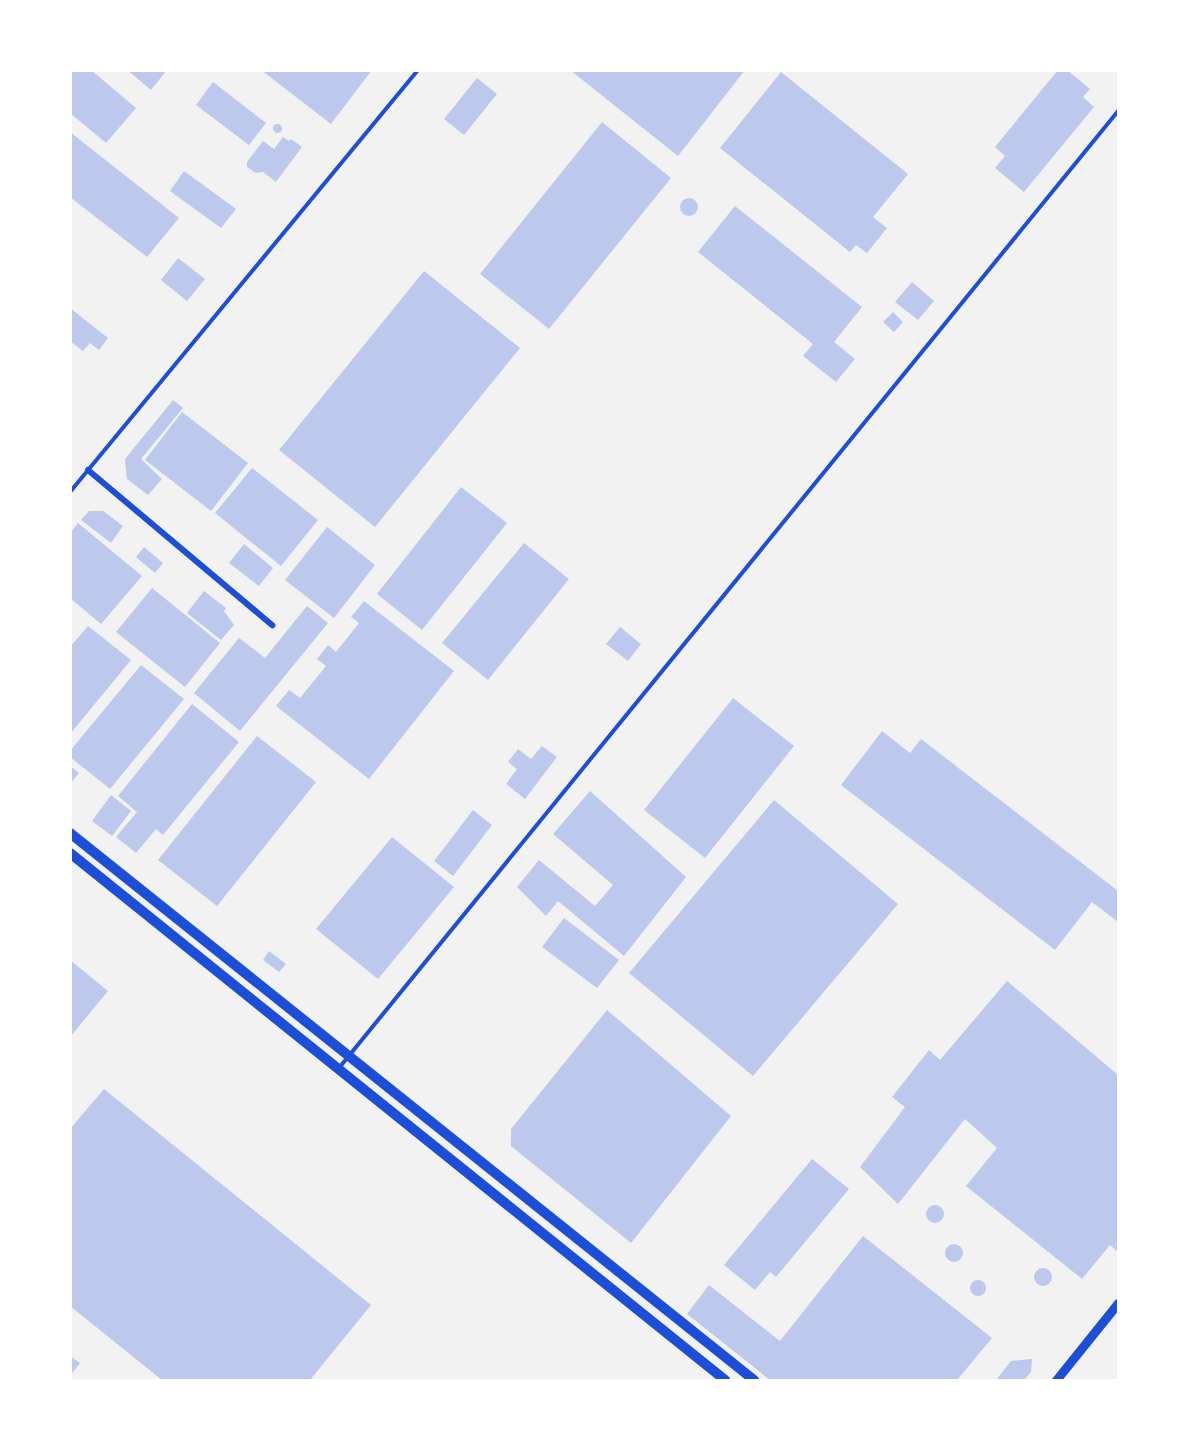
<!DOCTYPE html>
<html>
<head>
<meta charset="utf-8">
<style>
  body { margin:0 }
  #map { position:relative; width:1189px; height:1451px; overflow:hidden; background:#f2f2f2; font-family:Quicksand,sans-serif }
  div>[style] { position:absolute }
  .building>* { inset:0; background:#bdc9ec }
  .round { border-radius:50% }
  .service>* { height:4px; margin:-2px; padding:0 2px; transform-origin:2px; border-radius:2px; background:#1d4ed8 }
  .minor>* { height:6px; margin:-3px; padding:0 3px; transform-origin:3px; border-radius:3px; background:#1d4ed8 }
  .tertiary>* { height:9px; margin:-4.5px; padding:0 4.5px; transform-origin:4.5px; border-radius:4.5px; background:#1d4ed8 }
  .secondary>* { height:10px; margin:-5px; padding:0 5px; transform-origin:5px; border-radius:5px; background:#1d4ed8 }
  span { translate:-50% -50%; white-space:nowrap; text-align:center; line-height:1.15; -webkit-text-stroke:5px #fff; paint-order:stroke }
  .frame { position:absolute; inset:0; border:72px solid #fff; pointer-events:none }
</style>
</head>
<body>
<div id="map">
  <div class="building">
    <div style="clip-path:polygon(70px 70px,91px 70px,136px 108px,106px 143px,70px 113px)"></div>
    <div style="clip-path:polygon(127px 70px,167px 70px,151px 90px)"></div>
    <div style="clip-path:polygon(261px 70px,372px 70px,331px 124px)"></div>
    <div style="clip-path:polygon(570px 70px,745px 70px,678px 156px)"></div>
    <div style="clip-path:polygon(1058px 70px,1067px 70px,1090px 89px,1083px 97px,1094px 107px,1024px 192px,995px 168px,1005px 156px,995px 147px)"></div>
    <div style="clip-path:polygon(781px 72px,908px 174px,873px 217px,887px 228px,867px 253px,856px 245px,850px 252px,720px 148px)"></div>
    <div style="clip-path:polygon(477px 78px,497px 94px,464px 135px,444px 119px)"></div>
    <div style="clip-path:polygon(213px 82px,266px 123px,249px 145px,196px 105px)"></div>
    <div style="clip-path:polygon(602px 122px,671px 178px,549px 329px,480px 274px)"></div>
    <div class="round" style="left:272.5px;top:123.5px;width:9px;height:9px"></div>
    <div style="clip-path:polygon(70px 132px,179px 218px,147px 257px,70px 197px)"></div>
    <div style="clip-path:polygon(283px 137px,289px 141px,291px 139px,302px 147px,276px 182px,263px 172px,256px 173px,247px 167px,247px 162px,263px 141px,274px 149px)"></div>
    <div style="clip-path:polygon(184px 171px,236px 209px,221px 228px,170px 191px)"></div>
    <div class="round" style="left:680px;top:198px;width:18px;height:18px"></div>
    <div style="clip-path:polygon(735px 206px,862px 307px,834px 342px,855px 359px,836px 382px,803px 356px,813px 344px,698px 252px)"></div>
    <div style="clip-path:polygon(178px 258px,205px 279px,187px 301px,161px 280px)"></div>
    <div style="clip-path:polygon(424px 271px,520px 348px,375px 527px,279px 450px)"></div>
    <div style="clip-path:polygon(912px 282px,934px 301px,918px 320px,895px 302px)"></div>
    <div style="clip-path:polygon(70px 308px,108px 338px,99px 350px,90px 343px,83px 351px,70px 341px)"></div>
    <div style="clip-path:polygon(893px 312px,903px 322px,894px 332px,883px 322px)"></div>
    <div style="clip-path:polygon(173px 400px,183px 408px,141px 459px,162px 479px,148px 495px,127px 479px,125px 459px)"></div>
    <div style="clip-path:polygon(182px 412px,248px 463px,211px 511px,145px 460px)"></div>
    <div style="clip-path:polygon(252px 468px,318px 520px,281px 566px,215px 513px)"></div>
    <div style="clip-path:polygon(461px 487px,507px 523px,422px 630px,377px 594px)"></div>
    <div style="clip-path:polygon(89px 511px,103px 511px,123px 526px,111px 543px,81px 520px)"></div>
    <div style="clip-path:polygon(78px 523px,142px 576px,101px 624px,70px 598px,70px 533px)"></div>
    <div style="clip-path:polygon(327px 527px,375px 565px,334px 618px,285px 580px)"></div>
    <div style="clip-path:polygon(524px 543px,569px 579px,488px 680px,442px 643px)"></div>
    <div style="clip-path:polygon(244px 544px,273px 568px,259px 586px,229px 563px)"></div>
    <div style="clip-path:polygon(144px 547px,163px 563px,155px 573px,136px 557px)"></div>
    <div style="clip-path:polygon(152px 588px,220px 643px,185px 687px,116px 632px)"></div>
    <div style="clip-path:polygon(204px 591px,226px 608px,224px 611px,234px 625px,221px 640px,187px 613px)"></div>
    <div style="clip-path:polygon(364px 601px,454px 671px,369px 779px,276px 706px,289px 690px,300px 698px,326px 666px,317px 659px,328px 645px,336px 652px,359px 623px,351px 617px)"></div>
    <div style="clip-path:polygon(307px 606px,328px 623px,240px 731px,194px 693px,239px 638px,265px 658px)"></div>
    <div style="clip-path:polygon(88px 626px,131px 660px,70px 734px,70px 647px)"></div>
    <div style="clip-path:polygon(620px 627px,641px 644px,628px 661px,606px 644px)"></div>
    <div style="clip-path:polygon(141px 665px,184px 699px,110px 789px,70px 757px,70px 751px)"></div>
    <div style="clip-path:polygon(733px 698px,794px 746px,705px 858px,644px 810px)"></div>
    <div style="clip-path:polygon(192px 704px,239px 742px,163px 835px,156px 829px,136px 853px,116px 837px,137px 812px,118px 796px)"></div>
    <div style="clip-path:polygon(882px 731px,910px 753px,921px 739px,1118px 891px,1118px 922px,1092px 902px,1055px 950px,841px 785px)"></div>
    <div style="clip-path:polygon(257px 736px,316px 782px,217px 906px,158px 860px)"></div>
    <div style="clip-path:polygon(542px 746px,557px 757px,525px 799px,506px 784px,517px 769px,508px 762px,518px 749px,531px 759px)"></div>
    <div style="clip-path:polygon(70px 766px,79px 773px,70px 784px)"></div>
    <div style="clip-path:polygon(590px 791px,686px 877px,624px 956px,558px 901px,546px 916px,517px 887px,539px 860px,595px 906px,613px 885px,553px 834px)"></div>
    <div style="clip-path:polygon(111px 795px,131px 811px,112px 836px,92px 821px)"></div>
    <div style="clip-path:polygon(774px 800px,898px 904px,753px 1076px,629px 973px)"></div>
    <div style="clip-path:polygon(473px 810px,492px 825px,453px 876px,434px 861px)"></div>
    <div style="clip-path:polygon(392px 837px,454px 887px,378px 979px,316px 929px)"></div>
    <div style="clip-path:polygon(564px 918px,619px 960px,597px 988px,542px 947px)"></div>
    <div style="clip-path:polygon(269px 951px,286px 964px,279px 972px,263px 960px)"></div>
    <div style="clip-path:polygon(70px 960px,108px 991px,70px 1037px)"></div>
    <div style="clip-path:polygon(1007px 981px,1118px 1075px,1118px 1252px,1110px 1245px,1082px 1279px,966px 1186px,997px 1148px,965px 1119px,898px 1204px,860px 1167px,905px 1107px,892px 1097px,929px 1050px,940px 1060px)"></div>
    <div style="clip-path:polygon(607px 1010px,731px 1116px,631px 1243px,511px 1146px,511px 1129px)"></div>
    <div style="clip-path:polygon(104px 1089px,371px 1305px,310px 1380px,162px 1380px,70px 1306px,70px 1129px)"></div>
    <div style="clip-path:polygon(812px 1159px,849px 1189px,776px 1277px,770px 1272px,755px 1290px,724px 1265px)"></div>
    <div class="round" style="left:926px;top:1205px;width:18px;height:18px"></div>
    <div style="clip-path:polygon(863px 1236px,992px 1338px,957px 1380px,770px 1380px,687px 1314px,709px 1285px,780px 1341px)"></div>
    <div class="round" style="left:945px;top:1244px;width:18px;height:18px"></div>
    <div class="round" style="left:1034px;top:1268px;width:18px;height:18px"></div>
    <div class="round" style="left:970px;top:1280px;width:16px;height:16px"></div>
    <div style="clip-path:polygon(70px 1356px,80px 1363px,70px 1376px)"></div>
    <div style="clip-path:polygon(1032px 1359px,1031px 1372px,1024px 1380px,996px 1380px,1011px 1361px)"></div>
  </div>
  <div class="service">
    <div style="left:70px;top:492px;width:547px;rotate:-50.49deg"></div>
    <div style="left:339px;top:1068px;width:1234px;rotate:-50.85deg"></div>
  </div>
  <div class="minor">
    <div style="left:88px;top:470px;width:241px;rotate:40.1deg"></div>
  </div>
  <div class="tertiary">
    <div style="left:1056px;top:1380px;width:99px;rotate:-51.2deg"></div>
  </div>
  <div class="secondary">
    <div style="left:70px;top:833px;width:876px;rotate:38.65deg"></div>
    <div style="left:70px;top:853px;width:841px;rotate:38.82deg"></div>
  </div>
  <div class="frame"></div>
</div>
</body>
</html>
